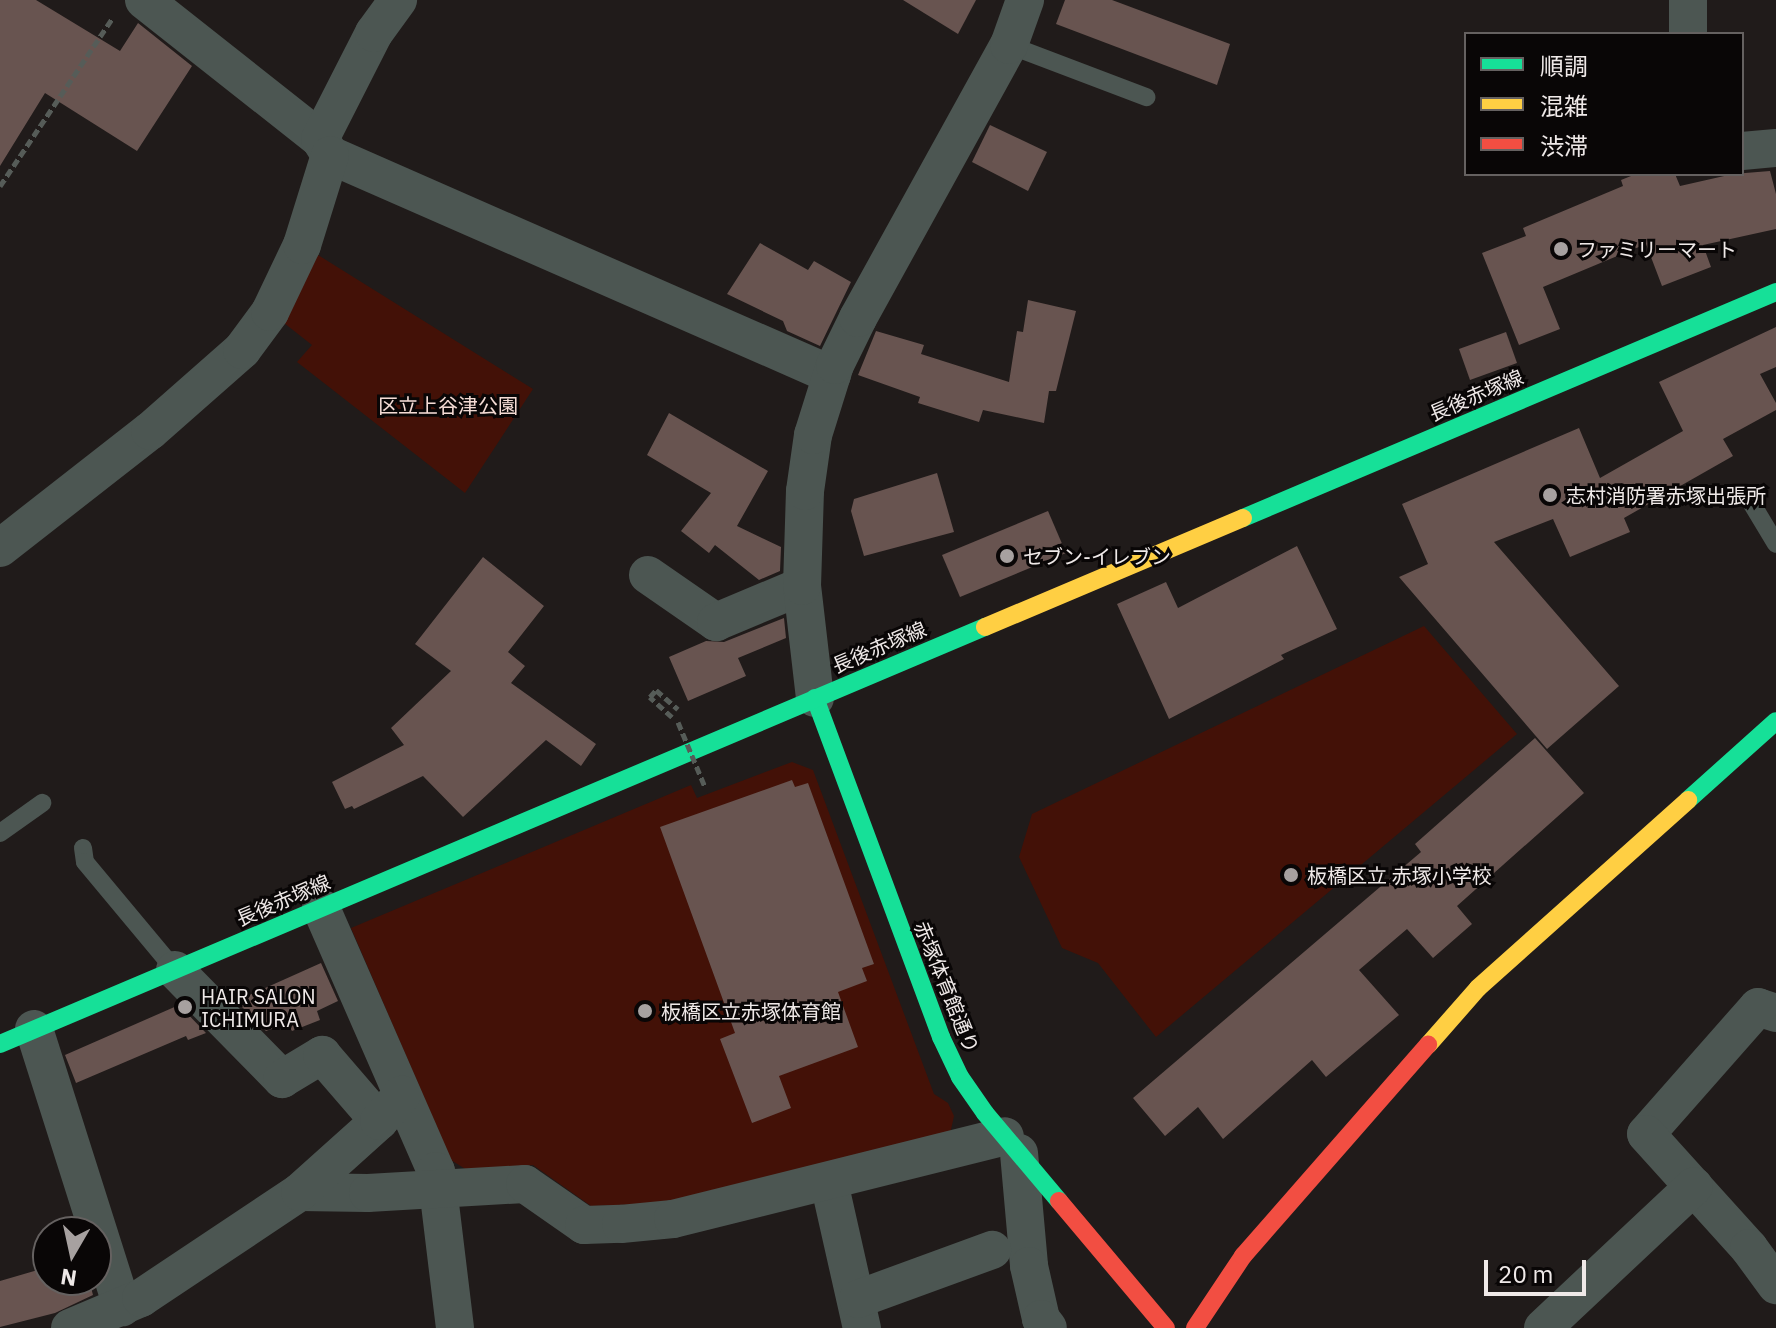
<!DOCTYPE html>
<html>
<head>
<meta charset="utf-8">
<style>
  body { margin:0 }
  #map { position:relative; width:1776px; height:1328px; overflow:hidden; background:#201b1a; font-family:"IBM Plex Sans","Noto Sans JP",sans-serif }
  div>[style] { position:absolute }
  .green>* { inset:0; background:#431107 }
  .building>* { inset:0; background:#685450 }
  .path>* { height:5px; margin-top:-2.5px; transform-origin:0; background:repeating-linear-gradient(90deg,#565c58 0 8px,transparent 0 12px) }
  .lane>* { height:18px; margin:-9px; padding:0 9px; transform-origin:9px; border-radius:9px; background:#4c5652 }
  .street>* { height:38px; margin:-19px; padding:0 19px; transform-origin:19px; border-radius:19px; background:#4c5652 }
  .fast>* { height:18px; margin:-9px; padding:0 9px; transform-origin:9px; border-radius:9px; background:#16e098 }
  .slow>* { height:18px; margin:-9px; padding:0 9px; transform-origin:9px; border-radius:9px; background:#ffcf43 }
  .jam>* { height:18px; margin:-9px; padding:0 9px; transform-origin:9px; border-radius:9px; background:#f24e42 }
  .path-bridge>* { height:5px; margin-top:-2.5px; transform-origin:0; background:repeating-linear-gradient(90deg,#565c58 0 8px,transparent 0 12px) }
  .dots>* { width:22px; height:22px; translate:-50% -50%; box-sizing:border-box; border:4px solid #090606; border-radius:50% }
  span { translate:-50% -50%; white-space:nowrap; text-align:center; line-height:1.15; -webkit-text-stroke:6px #090606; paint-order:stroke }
  .poi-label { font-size:20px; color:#efe9e8 }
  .left { translate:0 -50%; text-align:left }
  .street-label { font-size:20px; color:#efe9e8 }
  .park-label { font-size:20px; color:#f4dbd4 }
  .legend { position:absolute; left:1464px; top:32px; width:280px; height:144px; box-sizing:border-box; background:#090606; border:2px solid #656160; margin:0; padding:10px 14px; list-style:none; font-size:24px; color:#efe9e8 }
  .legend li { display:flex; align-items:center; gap:16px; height:40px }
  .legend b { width:40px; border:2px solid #656160 }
  .north { position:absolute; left:32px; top:1216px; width:80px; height:80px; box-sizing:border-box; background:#090606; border:2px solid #656160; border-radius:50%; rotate:189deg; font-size:22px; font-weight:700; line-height:32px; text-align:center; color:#efe9e8 }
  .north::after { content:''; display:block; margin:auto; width:28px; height:36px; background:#a7a1a0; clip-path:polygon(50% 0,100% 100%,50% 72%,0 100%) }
  .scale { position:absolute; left:1484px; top:1260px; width:102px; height:36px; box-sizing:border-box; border:4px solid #efe9e8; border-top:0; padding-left:10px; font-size:24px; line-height:28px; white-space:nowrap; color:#efe9e8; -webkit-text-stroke:6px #090606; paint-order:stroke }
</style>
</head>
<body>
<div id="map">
  <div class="green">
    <div style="clip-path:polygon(302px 245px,533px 389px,465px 493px,297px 362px,312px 345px,270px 312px)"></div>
    <div style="clip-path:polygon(1424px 626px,1517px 734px,1156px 1037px,1098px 963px,1062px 948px,1019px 857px,1032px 814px)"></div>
    <div style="clip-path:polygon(792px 762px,813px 770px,934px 1094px,948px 1103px,954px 1116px,950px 1134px,669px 1203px,591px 1206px,533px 1165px,467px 1170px,451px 1160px,351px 928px,691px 785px,697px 798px)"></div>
  </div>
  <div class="building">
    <div style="clip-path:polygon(0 0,36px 0,120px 51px,138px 23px,192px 66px,137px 151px,45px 93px,0 166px)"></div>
    <div style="clip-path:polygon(903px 0,976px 0,958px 34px)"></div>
    <div style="clip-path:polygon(1065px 0,1112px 0,1230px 44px,1217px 85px,1056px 24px)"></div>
    <div style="clip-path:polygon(990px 125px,1047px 152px,1028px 191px,972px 162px)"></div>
    <div style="clip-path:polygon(1770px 171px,1776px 194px,1776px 229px,1703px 245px,1711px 267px,1662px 286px,1646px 244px,1543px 287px,1560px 329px,1519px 345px,1482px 253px,1526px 236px,1523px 228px,1623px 186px,1621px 180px,1636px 174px,1675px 174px,1680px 186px,1733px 174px)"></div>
    <div style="clip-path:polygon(760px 243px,808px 270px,814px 261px,851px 282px,820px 346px,787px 331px,783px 321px,727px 294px)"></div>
    <div style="clip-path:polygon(1028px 300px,1076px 311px,1056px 391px,1049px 391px,1044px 423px,983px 410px,979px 422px,918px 403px,920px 397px,858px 375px,876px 331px,924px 345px,921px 354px,1009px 382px,1017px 331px,1023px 332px)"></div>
    <div style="clip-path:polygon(1776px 327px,1776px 367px,1760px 374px,1776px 403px,1776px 410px,1723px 439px,1733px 456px,1624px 518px,1630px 532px,1570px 557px,1553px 519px,1494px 542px,1619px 686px,1547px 749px,1399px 577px,1428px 564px,1402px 504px,1579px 428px,1600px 478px,1683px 431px,1659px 382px)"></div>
    <div style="clip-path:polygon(1506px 332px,1517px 363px,1470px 380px,1459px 349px)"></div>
    <div style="clip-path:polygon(669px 413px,768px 471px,737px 526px,781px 547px,780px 571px,759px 580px,715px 545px,709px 553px,681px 531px,711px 493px,647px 455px)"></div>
    <div style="clip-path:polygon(937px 473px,954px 532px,864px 556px,851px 511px,854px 499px)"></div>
    <div style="clip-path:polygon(1048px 511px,1066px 553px,960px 597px,942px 555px)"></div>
    <div style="clip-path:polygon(1297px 546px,1337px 629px,1281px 655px,1284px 659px,1169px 719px,1117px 604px,1166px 582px,1178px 608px)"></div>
    <div style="clip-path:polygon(483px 557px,544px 606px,508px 652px,525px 666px,511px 683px,596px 744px,581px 766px,546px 740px,463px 817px,423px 776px,354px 809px,352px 806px,345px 809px,332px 782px,404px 745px,391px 728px,451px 671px,415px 644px)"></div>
    <div style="clip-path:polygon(784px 618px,786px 638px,738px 658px,746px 676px,688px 701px,669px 657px,706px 641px,724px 642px)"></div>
    <div style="clip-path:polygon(1535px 738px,1584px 793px,1457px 906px,1472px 924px,1433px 958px,1407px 929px,1359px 970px,1399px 1015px,1326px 1077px,1312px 1060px,1223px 1139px,1198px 1107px,1165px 1136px,1133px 1098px,1421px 852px,1415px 844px)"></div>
    <div style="clip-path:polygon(792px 780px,795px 787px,808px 783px,874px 964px,862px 968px,867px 981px,838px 992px,858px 1047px,779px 1076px,791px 1108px,752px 1123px,720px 1039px,735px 1033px,660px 827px)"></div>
    <div style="clip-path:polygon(321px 963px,338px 1001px,317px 1011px,320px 1020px,292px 1031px,287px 1023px,266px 1031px,236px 1001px)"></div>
    <div style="clip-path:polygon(179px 1005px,206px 1033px,188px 1040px,186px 1036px,76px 1083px,65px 1055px)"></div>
    <div style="clip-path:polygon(48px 1267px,48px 1280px,89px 1280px,93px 1295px,55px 1313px,0 1327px,0 1281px)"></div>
  </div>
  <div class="path">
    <div style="left:0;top:186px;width:203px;rotate:-56.2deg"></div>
    <div style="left:672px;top:717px;width:30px;rotate:-138deg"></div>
    <div style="left:650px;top:697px;width:9px;rotate:-49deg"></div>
    <div style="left:656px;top:690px;width:29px;rotate:41deg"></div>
  </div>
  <div class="lane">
    <div style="left:1009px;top:45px;width:147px;rotate:20.8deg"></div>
    <div style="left:1746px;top:494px;width:58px;rotate:59deg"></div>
    <div style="left:0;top:833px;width:52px;rotate:-35.5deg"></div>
    <div style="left:83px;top:848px;width:14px;rotate:82deg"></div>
    <div style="left:85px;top:862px;width:141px;rotate:50.2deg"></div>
  </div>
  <div class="street">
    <div style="left:144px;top:0;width:224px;rotate:38.3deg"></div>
    <div style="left:320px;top:139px;width:19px;rotate:58deg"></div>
    <div style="left:330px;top:155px;width:548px;rotate:23.67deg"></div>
    <div style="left:1688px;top:0;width:34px;rotate:90deg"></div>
    <div style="left:320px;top:139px;width:119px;rotate:-63deg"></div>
    <div style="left:374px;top:33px;width:41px;rotate:-54deg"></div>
    <div style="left:1742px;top:151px;width:34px;rotate:-5deg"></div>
    <div style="left:0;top:548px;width:190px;rotate:-38deg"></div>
    <div style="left:150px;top:431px;width:123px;rotate:-41.4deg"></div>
    <div style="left:242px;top:350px;width:47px;rotate:-53.6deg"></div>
    <div style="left:270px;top:312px;width:74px;rotate:-64.5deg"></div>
    <div style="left:302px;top:245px;width:94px;rotate:-72.7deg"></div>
    <div style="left:648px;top:575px;width:83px;rotate:34.7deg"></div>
    <div style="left:716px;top:622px;width:93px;rotate:-22.7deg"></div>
    <div style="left:815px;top:698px;width:113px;rotate:-96.6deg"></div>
    <div style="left:802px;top:586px;width:95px;rotate:-88.2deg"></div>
    <div style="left:805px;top:491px;width:57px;rotate:-81.9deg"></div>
    <div style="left:813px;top:435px;width:73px;rotate:-72.6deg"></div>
    <div style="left:835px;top:365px;width:52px;rotate:-63.9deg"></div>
    <div style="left:858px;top:318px;width:312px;rotate:-61.1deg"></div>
    <div style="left:1009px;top:45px;width:48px;rotate:-70.4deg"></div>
    <div style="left:321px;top:908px;width:287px;rotate:66.4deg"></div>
    <div style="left:436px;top:1171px;width:158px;rotate:83.1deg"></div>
    <div style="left:175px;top:970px;width:153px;rotate:45.5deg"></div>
    <div style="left:282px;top:1079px;width:47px;rotate:-31deg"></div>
    <div style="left:322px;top:1055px;width:87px;rotate:49.2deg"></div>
    <div style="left:1776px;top:1013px;width:19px;rotate:-162deg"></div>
    <div style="left:1758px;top:1007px;width:169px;rotate:131.4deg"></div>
    <div style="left:1646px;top:1134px;width:154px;rotate:47.9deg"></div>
    <div style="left:1749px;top:1248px;width:46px;rotate:53.9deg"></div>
    <div style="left:34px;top:1029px;width:292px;rotate:72.4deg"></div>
    <div style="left:1019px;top:1153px;width:113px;rotate:84.9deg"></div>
    <div style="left:1029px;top:1266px;width:54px;rotate:77.2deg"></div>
    <div style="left:1041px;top:1319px;width:11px;rotate:52deg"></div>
    <div style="left:829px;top:1182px;width:150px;rotate:77.3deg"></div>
    <div style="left:300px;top:1192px;width:68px;rotate:0.8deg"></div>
    <div style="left:368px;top:1193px;width:157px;rotate:-3.3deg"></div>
    <div style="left:525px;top:1184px;width:72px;rotate:34.8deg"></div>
    <div style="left:584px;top:1225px;width:37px;rotate:-2deg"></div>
    <div style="left:621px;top:1224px;width:52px;rotate:-5.5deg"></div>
    <div style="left:673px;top:1219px;width:342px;rotate:-14deg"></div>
    <div style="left:858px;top:1299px;width:143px;rotate:-20.1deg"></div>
    <div style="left:70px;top:1328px;width:77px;rotate:-22.9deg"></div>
    <div style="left:141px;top:1298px;width:191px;rotate:-33.7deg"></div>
    <div style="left:300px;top:1192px;width:106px;rotate:-41.9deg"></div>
    <div style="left:379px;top:1121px;width:35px;rotate:-49deg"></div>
    <div style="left:1543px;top:1328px;width:207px;rotate:-43.2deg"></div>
  </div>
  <div class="fast">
    <div style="left:1243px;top:518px;width:579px;rotate:-22.98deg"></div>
    <div style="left:815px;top:698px;width:362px;rotate:69.6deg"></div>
    <div style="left:941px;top:1037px;width:44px;rotate:64.6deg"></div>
    <div style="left:960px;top:1077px;width:44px;rotate:55.2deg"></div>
    <div style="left:985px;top:1113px;width:115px;rotate:49.9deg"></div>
    <div style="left:1688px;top:800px;width:118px;rotate:-41.9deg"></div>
    <div style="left:0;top:1044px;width:1070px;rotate:-22.95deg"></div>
  </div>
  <div class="slow">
    <div style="left:985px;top:627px;width:280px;rotate:-22.9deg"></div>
    <div style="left:1428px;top:1045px;width:76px;rotate:-48.7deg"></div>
    <div style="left:1478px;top:988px;width:282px;rotate:-41.8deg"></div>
  </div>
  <div class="jam">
    <div style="left:1059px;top:1201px;width:166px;rotate:49.9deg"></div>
    <div style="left:1195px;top:1328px;width:87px;rotate:-56.3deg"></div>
    <div style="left:1243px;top:1256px;width:281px;rotate:-48.8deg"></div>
  </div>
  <div class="path-bridge">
    <div style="left:678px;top:722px;width:70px;rotate:67.4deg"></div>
  </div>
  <div class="dots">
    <div style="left:1561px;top:249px;background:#a7a1a0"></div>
    <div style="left:1550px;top:495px;background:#a7a1a0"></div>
    <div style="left:1007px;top:556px;background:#a7a1a0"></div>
    <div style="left:1291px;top:875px;background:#a7a1a0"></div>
    <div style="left:185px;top:1007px;background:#a7a1a0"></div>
    <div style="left:645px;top:1011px;background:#a7a1a0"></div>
  </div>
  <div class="poi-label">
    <span class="left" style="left:1577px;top:249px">ファミリーマート</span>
    <span class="left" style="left:1566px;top:495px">志村消防署赤塚出張所</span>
    <span class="left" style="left:1023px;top:556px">セブン-イレブン</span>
    <span class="left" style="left:1307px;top:875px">板橋区立 赤塚小学校</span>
    <span class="left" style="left:201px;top:1008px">HAIR SALON<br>ICHIMURA</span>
    <span class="left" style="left:661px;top:1011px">板橋区立赤塚体育館</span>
  </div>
  <div class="street-label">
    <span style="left:1476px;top:395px;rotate:-23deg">長後赤塚線</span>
    <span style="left:879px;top:647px;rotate:-23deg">長後赤塚線</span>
    <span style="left:283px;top:900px;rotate:-23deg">長後赤塚線</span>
    <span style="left:947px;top:987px;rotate:68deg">赤塚体育館通り</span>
  </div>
  <div class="park-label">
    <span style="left:448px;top:405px">区立上谷津公園</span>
  </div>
  <ul class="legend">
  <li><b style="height:10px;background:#16e098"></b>順調</li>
  <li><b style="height:10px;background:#ffcf43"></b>混雑</li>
  <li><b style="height:10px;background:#f24e42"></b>渋滞</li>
  </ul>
  <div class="north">N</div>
  <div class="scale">20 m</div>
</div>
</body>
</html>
